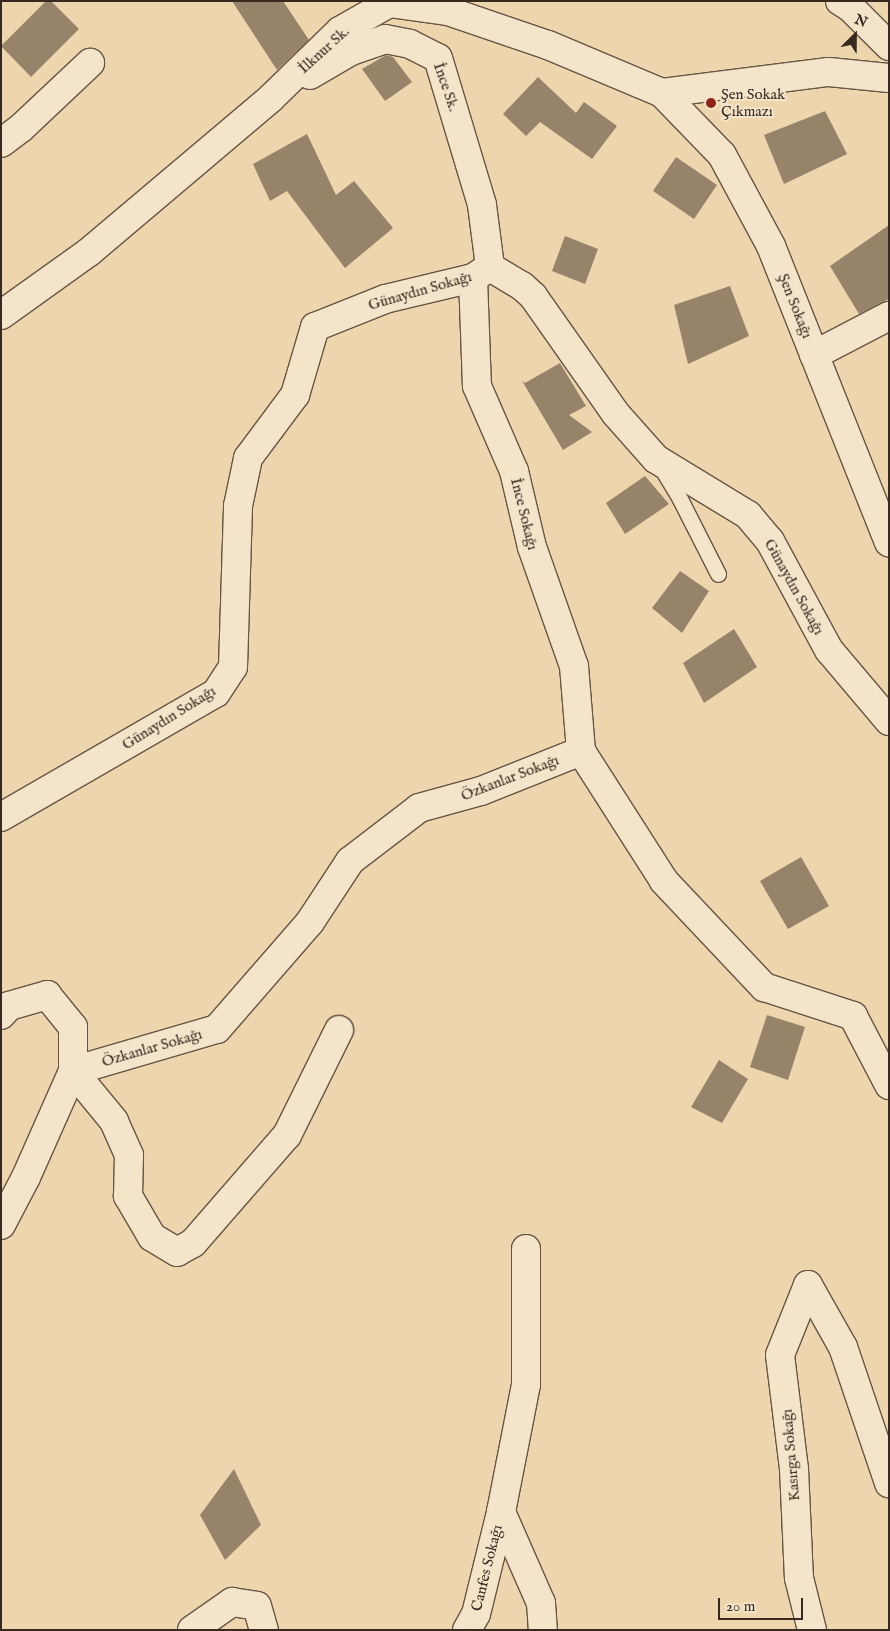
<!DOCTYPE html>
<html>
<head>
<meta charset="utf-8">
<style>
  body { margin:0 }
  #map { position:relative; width:890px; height:1631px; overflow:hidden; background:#edd5ad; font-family:"IM FELL English",serif }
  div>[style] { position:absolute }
  .building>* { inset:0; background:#97836a }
  .roads { filter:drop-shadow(1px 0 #654) drop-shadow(-1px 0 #654) drop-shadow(0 1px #654) drop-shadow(0 -1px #654) }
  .service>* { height:15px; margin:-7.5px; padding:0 7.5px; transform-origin:7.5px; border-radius:7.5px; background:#f3e4ca }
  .minor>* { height:28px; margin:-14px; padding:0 14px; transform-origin:14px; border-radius:14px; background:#f3e4ca }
  .tertiary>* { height:28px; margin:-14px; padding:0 14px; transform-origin:14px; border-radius:14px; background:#f3e4ca }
  .dots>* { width:14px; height:14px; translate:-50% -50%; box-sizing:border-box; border:2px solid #f3e4ca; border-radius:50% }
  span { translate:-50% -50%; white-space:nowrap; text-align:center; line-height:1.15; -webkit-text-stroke:4px #f3e4ca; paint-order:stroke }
  .street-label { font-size:15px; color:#392a21 }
  .poi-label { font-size:15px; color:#392a21 }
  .left { translate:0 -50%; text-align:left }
  .frame { position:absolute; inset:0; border:2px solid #392a21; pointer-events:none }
  .north { position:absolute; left:830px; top:10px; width:50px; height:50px; -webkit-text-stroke:4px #f3e4ca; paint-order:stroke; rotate:23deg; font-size:14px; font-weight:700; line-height:20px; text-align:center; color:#392a21 }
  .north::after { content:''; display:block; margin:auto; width:18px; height:22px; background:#392a21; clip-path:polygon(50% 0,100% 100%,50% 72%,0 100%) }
  .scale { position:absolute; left:718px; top:1598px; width:85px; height:22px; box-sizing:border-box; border:2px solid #392a21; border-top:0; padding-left:6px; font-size:15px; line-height:18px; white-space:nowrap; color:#392a21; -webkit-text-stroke:4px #f3e4ca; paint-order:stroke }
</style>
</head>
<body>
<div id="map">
  <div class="building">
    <div style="clip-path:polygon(46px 1px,51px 1px,79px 29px,31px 77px,1px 46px)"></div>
    <div style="clip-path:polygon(232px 1px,283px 1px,309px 40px,277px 70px)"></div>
    <div style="clip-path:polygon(386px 55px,393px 57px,412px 82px,385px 101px,362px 69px)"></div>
    <div style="clip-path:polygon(538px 77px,576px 113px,584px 102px,617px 126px,592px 159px,540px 122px,526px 136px,503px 114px)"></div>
    <div style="clip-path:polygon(825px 111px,847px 154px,784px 184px,764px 135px)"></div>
    <div style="clip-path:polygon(307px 134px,336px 195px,354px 181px,393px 228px,345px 268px,287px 191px,270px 201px,253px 164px)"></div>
    <div style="clip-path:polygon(676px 157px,717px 185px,694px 219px,653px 191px)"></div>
    <div style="clip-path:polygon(889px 225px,889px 299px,859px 314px,830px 266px)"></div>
    <div style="clip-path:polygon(565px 236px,598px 249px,585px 284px,552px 271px)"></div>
    <div style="clip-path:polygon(730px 286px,749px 336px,688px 364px,674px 305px)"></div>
    <div style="clip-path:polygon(560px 363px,586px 406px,569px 415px,592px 432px,563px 450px,522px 381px,525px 383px)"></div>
    <div style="clip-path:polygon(645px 476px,669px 504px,625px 534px,606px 503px)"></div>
    <div style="clip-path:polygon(680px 571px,709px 591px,682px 633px,652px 608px)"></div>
    <div style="clip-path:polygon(734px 629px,757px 667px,704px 703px,683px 663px)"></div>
    <div style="clip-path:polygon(801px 857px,829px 906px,788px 929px,760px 881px)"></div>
    <div style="clip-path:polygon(767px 1015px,805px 1027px,788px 1080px,750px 1067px)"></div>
    <div style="clip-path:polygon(719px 1060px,748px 1079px,722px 1123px,691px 1107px)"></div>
    <div style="clip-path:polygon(234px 1469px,261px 1525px,225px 1560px,200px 1515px)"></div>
  </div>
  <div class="roads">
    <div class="service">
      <div style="left:662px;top:469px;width:35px;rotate:59deg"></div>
      <div style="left:680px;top:499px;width:84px;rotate:63.1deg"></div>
    </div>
    <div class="minor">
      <div style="left:840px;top:1px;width:13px;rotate:32deg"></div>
      <div style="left:851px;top:8px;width:54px;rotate:45deg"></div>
      <div style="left:310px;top:75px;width:48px;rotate:-30.3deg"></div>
      <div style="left:351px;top:51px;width:36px;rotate:-19deg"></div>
      <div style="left:385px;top:39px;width:25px;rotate:11deg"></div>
      <div style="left:410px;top:44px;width:31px;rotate:27deg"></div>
      <div style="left:438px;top:58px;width:153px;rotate:73.3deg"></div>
      <div style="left:482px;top:205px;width:63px;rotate:82.6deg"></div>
      <div style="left:662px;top:93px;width:86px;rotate:45.9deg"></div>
      <div style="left:722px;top:155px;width:103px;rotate:61.7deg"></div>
      <div style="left:771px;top:246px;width:319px;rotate:68.3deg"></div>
      <div style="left:1px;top:143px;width:25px;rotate:-37deg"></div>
      <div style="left:21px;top:128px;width:95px;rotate:-43.3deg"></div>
      <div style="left:490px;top:267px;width:37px;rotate:31deg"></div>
      <div style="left:522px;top:286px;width:15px;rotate:42deg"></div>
      <div style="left:533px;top:296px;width:144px;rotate:54.9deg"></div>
      <div style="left:616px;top:414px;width:60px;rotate:48.4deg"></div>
      <div style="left:656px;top:459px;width:108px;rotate:31.3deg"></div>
      <div style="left:748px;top:515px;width:34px;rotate:50deg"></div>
      <div style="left:770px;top:541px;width:124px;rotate:61.6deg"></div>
      <div style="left:829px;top:650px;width:93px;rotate:49.8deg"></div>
      <div style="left:473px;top:278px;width:108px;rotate:87.9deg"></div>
      <div style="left:477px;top:386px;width:93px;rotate:66.5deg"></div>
      <div style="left:514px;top:471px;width:78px;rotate:76.7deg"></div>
      <div style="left:532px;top:547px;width:126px;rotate:70.6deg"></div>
      <div style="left:574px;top:666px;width:85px;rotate:85.3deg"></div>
      <div style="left:1px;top:315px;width:108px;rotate:-35.6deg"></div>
      <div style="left:89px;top:252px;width:238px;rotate:-40.2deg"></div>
      <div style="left:271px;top:98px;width:96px;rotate:-44.2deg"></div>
      <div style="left:340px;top:31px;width:56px;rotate:-29.7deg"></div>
      <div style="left:389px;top:3px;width:60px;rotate:7.7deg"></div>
      <div style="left:448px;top:11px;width:106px;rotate:18.8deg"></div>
      <div style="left:548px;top:45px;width:124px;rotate:22.8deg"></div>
      <div style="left:662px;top:93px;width:168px;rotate:-7.2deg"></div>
      <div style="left:829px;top:72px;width:60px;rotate:5.7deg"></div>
      <div style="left:814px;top:355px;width:85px;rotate:-27.5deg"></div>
      <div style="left:1px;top:817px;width:248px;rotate:-30deg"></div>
      <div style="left:216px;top:693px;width:31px;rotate:-57deg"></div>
      <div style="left:233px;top:667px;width:161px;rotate:-88.2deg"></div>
      <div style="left:238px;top:506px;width:49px;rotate:-78.2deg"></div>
      <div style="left:248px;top:458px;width:79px;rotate:-53.3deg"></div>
      <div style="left:295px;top:395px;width:71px;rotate:-73.6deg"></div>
      <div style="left:315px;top:327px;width:75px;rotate:-21.8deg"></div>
      <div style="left:385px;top:299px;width:90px;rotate:-13.4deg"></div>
      <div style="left:473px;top:278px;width:20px;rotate:-33deg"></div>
      <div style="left:339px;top:1030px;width:117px;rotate:116.3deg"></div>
      <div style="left:287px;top:1135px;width:143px;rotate:131deg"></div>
      <div style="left:193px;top:1243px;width:18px;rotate:151deg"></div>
      <div style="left:177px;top:1252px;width:29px;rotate:-149deg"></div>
      <div style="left:152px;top:1237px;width:48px;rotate:-120.3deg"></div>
      <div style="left:128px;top:1196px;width:41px;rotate:-88.6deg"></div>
      <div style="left:129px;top:1155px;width:37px;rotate:-114deg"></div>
      <div style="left:114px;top:1121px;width:65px;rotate:-129.4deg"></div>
      <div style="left:73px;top:1071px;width:150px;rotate:-16.3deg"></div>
      <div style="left:217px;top:1029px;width:142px;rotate:-49deg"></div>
      <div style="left:310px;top:922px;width:73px;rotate:-56.7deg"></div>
      <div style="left:350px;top:861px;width:87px;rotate:-37.5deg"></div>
      <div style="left:419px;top:808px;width:64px;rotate:-15.3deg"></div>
      <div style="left:481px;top:791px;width:108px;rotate:-21.8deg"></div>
      <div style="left:581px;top:751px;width:154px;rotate:57.4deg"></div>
      <div style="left:664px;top:881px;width:146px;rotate:46.7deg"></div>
      <div style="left:764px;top:987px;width:94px;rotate:18deg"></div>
      <div style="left:853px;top:1016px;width:78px;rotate:62.4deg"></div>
      <div style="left:808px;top:1285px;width:75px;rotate:111.8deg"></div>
      <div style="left:780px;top:1355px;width:115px;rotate:83deg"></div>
      <div style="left:794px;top:1469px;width:109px;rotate:87.4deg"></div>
      <div style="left:799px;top:1578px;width:54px;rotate:76deg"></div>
      <div style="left:808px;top:1285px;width:71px;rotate:60.6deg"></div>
      <div style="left:843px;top:1347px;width:144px;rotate:71.3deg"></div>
      <div style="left:501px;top:1512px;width:129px;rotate:-78.9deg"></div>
      <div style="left:526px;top:1385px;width:136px;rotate:-90deg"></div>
      <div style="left:192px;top:1630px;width:49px;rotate:-35deg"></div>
      <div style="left:232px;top:1602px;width:25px;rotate:9deg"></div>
      <div style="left:257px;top:1606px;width:25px;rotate:74deg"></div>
      <div style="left:467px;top:1630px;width:18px;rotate:-61deg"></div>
      <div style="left:476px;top:1614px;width:105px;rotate:-76.2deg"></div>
      <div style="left:501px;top:1512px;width:99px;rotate:66.3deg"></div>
      <div style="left:541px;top:1603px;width:27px;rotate:86deg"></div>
    </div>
    <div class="tertiary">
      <div style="left:1px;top:1015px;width:12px;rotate:-48deg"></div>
      <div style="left:9px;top:1006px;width:40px;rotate:-16deg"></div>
      <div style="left:47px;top:995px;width:41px;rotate:50.9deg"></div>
      <div style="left:73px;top:1027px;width:44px;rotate:90deg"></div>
      <div style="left:73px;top:1071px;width:116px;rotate:113.9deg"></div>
      <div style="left:26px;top:1177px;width:54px;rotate:117.5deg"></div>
    </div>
  </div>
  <div class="dots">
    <div style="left:711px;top:103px;background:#8f2418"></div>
  </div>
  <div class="street-label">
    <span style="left:324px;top:50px;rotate:-42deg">İlknur Sk.</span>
    <span style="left:446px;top:87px;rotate:71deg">İnce Sk.</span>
    <span style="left:420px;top:291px;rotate:-16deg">Günaydın Sokağı</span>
    <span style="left:795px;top:306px;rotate:68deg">Şen Sokağı</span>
    <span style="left:524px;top:514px;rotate:76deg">İnce Sokağı</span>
    <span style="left:794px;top:587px;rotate:61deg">Günaydın Sokağı</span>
    <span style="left:169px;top:718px;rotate:-32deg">Günaydın Sokağı</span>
    <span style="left:510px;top:778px;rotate:-21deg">Özkanlar Sokağı</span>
    <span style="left:152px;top:1048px;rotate:-16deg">Özkanlar Sokağı</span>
    <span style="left:791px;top:1455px;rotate:-95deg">Kasırga Sokağı</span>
    <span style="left:487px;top:1568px;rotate:-76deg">Canfes Sokağı</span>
  </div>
  <div class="poi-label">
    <span class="left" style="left:721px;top:103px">Şen Sokak<br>Çıkmazı</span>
  </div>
  <div class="frame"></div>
  <div class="north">N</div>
  <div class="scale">20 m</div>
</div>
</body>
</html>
